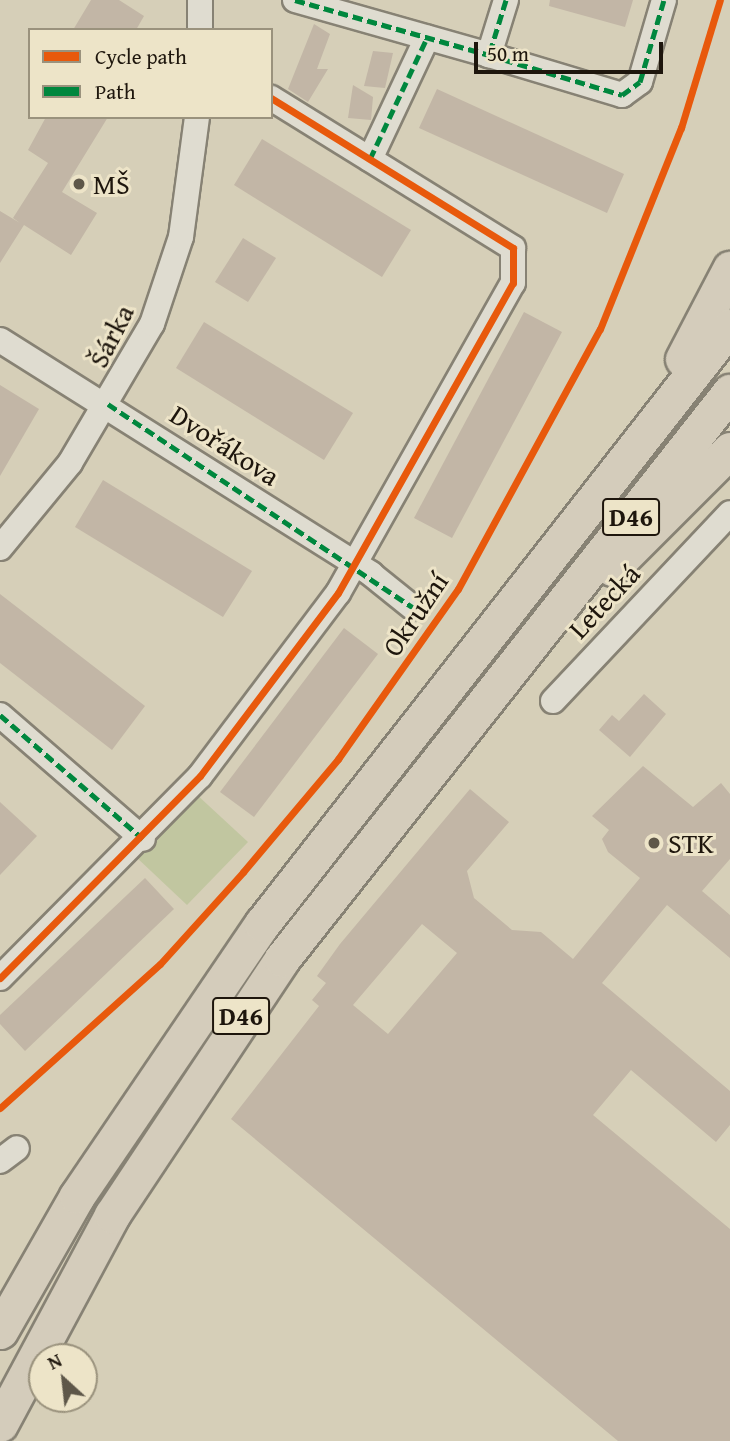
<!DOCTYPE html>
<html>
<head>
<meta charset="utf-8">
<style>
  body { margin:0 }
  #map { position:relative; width:730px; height:1441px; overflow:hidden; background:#d6cfb8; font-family:"Gentium Book Plus",serif }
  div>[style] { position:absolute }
  .green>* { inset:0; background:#c1c6a0 }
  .building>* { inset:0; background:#c2b6a6 }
  .roads { filter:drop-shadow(2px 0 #878274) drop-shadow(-2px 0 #878274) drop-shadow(0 2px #878274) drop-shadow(0 -2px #878274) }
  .minor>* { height:24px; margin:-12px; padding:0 12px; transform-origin:12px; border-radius:12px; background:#dfdcd0 }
  .highway>* { height:35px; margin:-17.5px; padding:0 17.5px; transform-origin:17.5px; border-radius:17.5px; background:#d4ccbb }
  .quiet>* { height:5px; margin-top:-2.5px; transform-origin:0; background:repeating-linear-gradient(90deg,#00873e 0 10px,transparent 0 15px) }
  .cycleway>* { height:7px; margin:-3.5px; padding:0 3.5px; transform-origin:3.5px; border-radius:3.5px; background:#e8590c }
  .dots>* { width:19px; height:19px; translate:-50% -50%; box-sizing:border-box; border:4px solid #ede4c8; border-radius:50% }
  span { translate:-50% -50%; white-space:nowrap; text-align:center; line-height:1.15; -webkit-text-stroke:6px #ede4c8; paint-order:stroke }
  .shield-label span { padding:2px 5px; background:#ede4c8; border:2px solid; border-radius:5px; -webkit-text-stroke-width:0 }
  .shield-label { font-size:26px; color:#1e160d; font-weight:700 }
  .poi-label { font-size:28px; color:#1e160d }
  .left { translate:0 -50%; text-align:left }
  .street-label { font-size:28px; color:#1e160d }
  .legend { position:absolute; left:28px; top:28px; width:245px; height:91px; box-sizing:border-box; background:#ede4c8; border:2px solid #9a927d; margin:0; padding:9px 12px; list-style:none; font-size:21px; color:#1e160d }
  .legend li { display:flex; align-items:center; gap:14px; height:35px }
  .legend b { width:35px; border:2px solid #9a927d }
  .north { position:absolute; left:28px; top:1343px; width:70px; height:70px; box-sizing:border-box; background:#ede4c8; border:2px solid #9a927d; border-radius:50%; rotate:333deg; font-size:19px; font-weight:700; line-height:28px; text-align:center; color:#1e160d }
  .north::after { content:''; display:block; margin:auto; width:24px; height:32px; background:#5e5749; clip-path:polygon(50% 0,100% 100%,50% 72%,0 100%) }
  .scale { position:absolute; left:474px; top:42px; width:189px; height:32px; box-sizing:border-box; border:4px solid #1e160d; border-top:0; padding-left:9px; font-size:21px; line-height:24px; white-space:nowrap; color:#1e160d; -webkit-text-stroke:5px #ede4c8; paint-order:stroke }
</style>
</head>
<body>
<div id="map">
  <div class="green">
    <div style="clip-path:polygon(195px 793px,248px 842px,187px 905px,135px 856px)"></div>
  </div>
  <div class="building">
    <div style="clip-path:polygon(91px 0,119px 0,144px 16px,136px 30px,73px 30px)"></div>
    <div style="clip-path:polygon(550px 0,633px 0,625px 27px,549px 6px)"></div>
    <div style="clip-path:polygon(314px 24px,330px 34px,317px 69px,328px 69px,308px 102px,288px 89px)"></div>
    <div style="clip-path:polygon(373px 51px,393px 53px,385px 88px,364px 86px)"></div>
    <div style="clip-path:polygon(353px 85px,373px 97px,371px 120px,348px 118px)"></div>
    <div style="clip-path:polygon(437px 89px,624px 174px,607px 213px,419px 128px)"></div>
    <div style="clip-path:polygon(46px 117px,108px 117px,62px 192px,97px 213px,71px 255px,24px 225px,0 263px,0 211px,20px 223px,13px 218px,48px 163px,28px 150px)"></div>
    <div style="clip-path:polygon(262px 139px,411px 230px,382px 277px,234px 185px)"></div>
    <div style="clip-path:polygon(243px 238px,276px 258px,248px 302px,215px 282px)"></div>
    <div style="clip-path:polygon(524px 312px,562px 332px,452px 538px,414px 518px)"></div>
    <div style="clip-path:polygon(204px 322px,353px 413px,324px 460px,176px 368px)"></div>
    <div style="clip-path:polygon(0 385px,39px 409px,0 476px)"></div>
    <div style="clip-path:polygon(103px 480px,252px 571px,223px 617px,75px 527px)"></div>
    <div style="clip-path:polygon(0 594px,145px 706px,112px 750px,0 663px)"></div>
    <div style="clip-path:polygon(344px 628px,378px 654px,254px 817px,220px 792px)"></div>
    <div style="clip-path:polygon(644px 694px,666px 714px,630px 757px,599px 730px,612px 715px,619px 721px)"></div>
    <div style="clip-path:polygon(evenodd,643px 766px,693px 807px,721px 783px,730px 794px,730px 859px,702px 891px,730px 915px,730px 958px,667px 905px,602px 983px,730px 1091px,730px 1125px,716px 1142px,631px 1070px,593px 1115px,730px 1229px,730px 1441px,618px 1441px,231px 1119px,319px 1006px,312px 1000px,326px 983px,317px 976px,340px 944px,470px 789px,509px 822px,467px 871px,474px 898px,512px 930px,541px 932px,573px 959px,640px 878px,608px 852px,602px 839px,609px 830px,592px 816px,643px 766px,422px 924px,457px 953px,388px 1034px,353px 1005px,422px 924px)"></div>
    <div style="clip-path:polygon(0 802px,37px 836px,0 875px)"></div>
    <div style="clip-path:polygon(145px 878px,174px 909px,25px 1051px,0 1024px,0 1015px)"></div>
  </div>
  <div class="roads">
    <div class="minor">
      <div style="left:200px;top:0;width:30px;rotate:90deg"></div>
      <div style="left:295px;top:0;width:202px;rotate:15.8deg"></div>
      <div style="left:506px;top:0;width:58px;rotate:107.2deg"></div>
      <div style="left:489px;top:55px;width:139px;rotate:16.7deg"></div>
      <div style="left:622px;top:95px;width:22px;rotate:-36deg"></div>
      <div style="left:640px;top:82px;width:85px;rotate:-73.7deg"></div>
      <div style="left:370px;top:159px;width:134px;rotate:-64.8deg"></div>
      <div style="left:0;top:340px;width:439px;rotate:32.2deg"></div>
      <div style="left:371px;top:574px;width:53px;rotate:38.8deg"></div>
      <div style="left:0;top:548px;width:110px;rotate:-50.5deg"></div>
      <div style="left:70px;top:463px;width:161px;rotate:-59.5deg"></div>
      <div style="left:152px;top:324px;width:92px;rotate:-71.6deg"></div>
      <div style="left:181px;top:237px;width:121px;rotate:-82.4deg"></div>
      <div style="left:553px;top:701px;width:258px;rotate:-46.7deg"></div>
      <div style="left:0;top:715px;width:189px;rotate:40.9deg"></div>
      <div style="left:0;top:978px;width:284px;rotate:-45.3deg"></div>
      <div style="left:200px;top:776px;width:229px;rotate:-53deg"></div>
      <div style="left:338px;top:593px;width:356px;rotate:-60.6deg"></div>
      <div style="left:513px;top:283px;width:35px;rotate:-90deg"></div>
      <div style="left:513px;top:248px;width:285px;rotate:-148.2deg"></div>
      <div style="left:0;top:1161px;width:21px;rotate:-37deg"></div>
    </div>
    <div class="highway">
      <div style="left:683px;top:359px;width:102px;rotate:-62.4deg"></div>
      <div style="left:612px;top:568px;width:167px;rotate:-45deg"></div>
      <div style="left:0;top:1331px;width:155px;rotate:-60.3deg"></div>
      <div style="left:77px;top:1196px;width:329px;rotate:-55.8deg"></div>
      <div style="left:262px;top:924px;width:759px;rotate:-51.95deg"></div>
      <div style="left:0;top:1424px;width:237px;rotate:-61.8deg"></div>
      <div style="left:112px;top:1215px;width:307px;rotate:-56.4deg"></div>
      <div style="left:282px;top:959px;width:723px;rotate:-51.69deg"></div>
    </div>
  </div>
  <div class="quiet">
    <div style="left:295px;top:0;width:202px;rotate:15.8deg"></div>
    <div style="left:506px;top:0;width:58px;rotate:107.2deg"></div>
    <div style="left:489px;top:55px;width:139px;rotate:16.7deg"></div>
    <div style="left:622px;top:95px;width:22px;rotate:-36deg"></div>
    <div style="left:640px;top:82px;width:85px;rotate:-73.7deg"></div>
    <div style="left:370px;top:159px;width:134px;rotate:-64.8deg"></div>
    <div style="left:108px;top:404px;width:366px;rotate:33.7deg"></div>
    <div style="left:0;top:715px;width:189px;rotate:40.9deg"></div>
  </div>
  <div class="cycleway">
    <div style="left:0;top:978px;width:284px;rotate:-45.3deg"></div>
    <div style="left:200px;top:776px;width:229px;rotate:-53deg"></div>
    <div style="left:338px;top:593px;width:356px;rotate:-60.6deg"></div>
    <div style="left:513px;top:283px;width:35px;rotate:-90deg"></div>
    <div style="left:513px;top:248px;width:285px;rotate:-148.2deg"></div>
    <div style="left:0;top:1108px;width:215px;rotate:-42deg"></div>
    <div style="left:160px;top:964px;width:124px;rotate:-47.9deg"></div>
    <div style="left:243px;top:872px;width:148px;rotate:-49.9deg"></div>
    <div style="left:338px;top:759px;width:208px;rotate:-54.8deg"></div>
    <div style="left:458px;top:589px;width:296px;rotate:-61.4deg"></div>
    <div style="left:600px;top:329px;width:217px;rotate:-68.1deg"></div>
    <div style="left:681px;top:128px;width:134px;rotate:-73.1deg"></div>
  </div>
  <div class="dots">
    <div style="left:79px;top:184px;background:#5e5749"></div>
    <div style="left:654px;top:843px;background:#5e5749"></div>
  </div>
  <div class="shield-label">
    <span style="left:631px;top:517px">D46</span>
    <span style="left:241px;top:1016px">D46</span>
  </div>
  <div class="poi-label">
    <span class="left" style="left:93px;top:184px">MŠ</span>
    <span class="left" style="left:668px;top:843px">STK</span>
  </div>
  <div class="street-label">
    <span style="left:111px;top:336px;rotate:-63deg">Šárka</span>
    <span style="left:225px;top:445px;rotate:33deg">Dvořákova</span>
    <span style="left:604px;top:601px;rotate:-47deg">Letecká</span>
    <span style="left:415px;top:614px;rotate:-56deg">Okružní</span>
  </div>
  <ul class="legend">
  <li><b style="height:9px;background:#e8590c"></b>Cycle path</li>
  <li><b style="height:9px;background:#00873e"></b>Path</li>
  </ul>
  <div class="north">N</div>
  <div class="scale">50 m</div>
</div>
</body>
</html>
